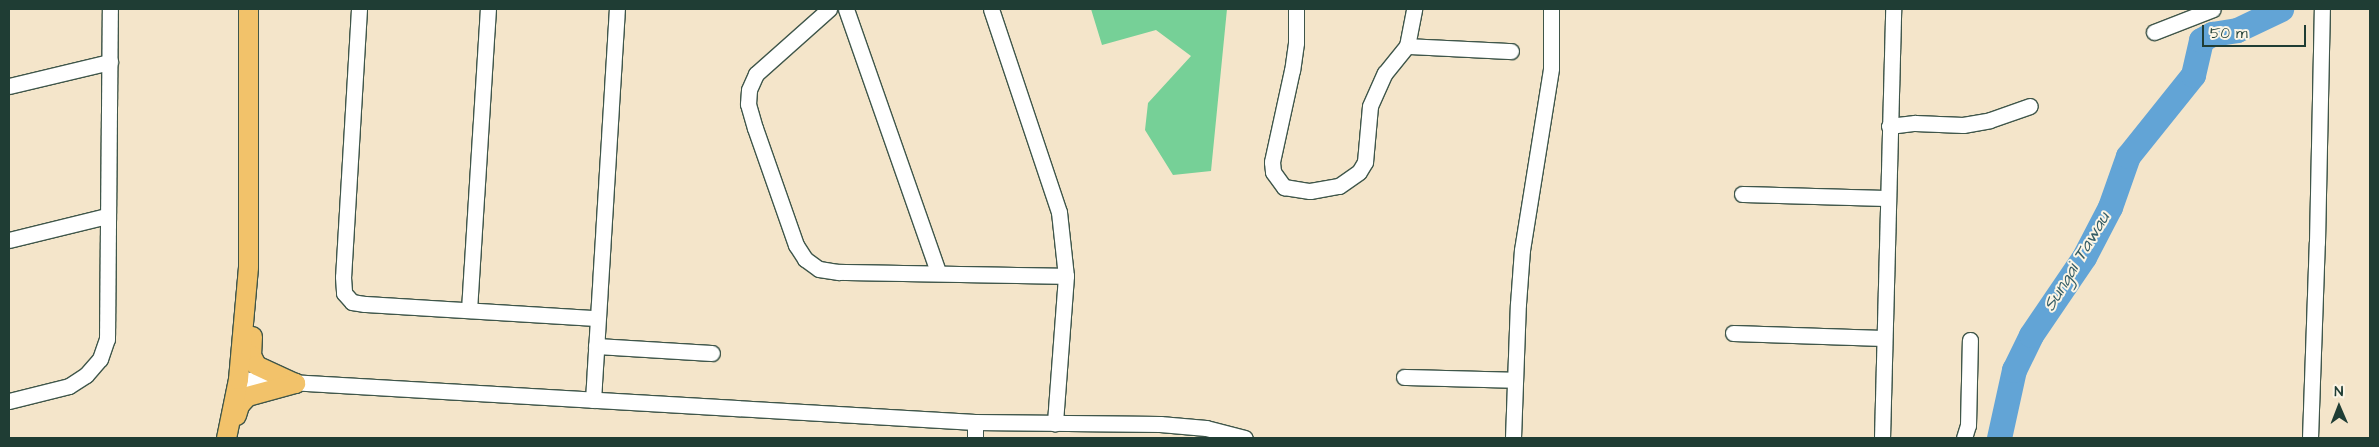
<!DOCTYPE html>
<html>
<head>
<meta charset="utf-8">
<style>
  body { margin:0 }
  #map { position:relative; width:2379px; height:447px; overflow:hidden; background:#f4e5ca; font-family:"Architects Daughter",sans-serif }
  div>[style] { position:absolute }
  .green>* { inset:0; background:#76d097 }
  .river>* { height:25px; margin:-12.5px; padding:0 12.5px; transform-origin:12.5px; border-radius:12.5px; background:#62a4d6 }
  .roads { filter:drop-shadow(1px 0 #3f564a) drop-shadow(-1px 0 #3f564a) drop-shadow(0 1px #3f564a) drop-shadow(0 -1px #3f564a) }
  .minor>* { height:15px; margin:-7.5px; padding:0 7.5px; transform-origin:7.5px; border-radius:7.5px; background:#fff }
  .major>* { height:19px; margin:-9.5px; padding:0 9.5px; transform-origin:9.5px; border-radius:9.5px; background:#f2c26a }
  span { translate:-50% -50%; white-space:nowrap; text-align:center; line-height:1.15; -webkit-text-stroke:4px #fcf5e5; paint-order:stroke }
  .water-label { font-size:18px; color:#335c65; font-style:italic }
  .frame { position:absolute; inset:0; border:10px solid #1f3d34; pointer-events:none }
  .north { position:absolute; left:2314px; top:382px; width:50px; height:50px; -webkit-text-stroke:4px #fcf5e5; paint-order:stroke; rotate:359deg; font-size:14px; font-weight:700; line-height:20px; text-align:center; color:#1f3d34 }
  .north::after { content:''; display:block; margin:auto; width:18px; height:22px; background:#1f3d34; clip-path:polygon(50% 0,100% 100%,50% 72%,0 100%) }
  .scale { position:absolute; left:2202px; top:25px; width:104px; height:22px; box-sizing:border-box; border:2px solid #1f3d34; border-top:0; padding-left:6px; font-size:15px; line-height:18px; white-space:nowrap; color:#1f3d34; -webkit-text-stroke:4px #fcf5e5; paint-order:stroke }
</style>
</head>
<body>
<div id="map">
  <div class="green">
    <div style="clip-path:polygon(1091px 9px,1227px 9px,1211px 171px,1173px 175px,1145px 130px,1148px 103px,1191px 56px,1156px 30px,1102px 45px)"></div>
  </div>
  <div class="river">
    <div style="left:1999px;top:438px;width:70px;rotate:-77.6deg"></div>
    <div style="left:2014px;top:370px;width:39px;rotate:-64deg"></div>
    <div style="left:2031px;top:335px;width:94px;rotate:-55.8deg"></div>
    <div style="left:2084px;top:257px;width:56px;rotate:-62.5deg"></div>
    <div style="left:2110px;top:207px;width:54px;rotate:-70.6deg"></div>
    <div style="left:2128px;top:156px;width:104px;rotate:-51.3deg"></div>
    <div style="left:2193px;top:75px;width:36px;rotate:-77deg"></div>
    <div style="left:2201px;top:40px;width:13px;rotate:-29deg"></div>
    <div style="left:2212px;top:34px;width:25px;rotate:-9deg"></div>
    <div style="left:2237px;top:30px;width:49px;rotate:-25.5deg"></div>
  </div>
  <div class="roads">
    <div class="minor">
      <div style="left:359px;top:9px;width:268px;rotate:93.4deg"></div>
      <div style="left:343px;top:277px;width:16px;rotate:86deg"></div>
      <div style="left:344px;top:293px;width:12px;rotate:48deg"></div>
      <div style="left:352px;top:302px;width:13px;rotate:9deg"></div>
      <div style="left:365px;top:304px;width:232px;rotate:3.5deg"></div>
      <div style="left:829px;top:9px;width:98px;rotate:138.3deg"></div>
      <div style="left:756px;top:74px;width:17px;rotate:114deg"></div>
      <div style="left:749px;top:90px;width:14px;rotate:94deg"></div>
      <div style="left:748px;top:104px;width:25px;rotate:74deg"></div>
      <div style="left:755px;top:128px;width:124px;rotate:70.7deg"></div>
      <div style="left:796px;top:245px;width:17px;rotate:57deg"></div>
      <div style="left:805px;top:259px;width:17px;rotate:36deg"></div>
      <div style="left:819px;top:269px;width:20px;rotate:9deg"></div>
      <div style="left:839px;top:272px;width:227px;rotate:1deg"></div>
      <div style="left:846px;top:9px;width:279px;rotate:70.7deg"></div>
      <div style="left:991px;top:9px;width:214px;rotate:71.5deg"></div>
      <div style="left:1059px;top:212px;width:64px;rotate:83.8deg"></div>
      <div style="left:1066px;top:276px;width:148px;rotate:94.3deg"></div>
      <div style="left:1296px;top:9px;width:34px;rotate:90deg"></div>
      <div style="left:1296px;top:43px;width:27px;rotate:98deg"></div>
      <div style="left:1292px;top:70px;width:94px;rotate:102.3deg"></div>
      <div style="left:1272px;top:162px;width:10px;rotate:84deg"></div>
      <div style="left:1273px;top:172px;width:19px;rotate:54deg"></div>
      <div style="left:1284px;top:187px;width:26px;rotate:9deg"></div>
      <div style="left:1310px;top:191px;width:29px;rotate:-10deg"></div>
      <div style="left:1339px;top:186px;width:24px;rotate:-35deg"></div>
      <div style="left:1359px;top:172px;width:12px;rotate:-59deg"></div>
      <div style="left:1365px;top:162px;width:56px;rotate:-84.9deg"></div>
      <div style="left:1370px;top:106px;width:36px;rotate:-66deg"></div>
      <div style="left:1385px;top:73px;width:35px;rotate:-51deg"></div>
      <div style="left:1407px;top:46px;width:38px;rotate:-79deg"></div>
      <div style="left:2154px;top:32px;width:63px;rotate:-21.3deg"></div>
      <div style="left:1407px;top:46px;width:104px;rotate:2.8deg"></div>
      <div style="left:9px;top:86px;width:104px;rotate:-13.4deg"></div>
      <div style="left:1889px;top:126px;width:26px;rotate:-7deg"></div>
      <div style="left:1915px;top:123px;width:48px;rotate:2.4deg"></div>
      <div style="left:1963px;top:125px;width:27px;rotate:-10deg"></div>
      <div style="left:1990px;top:120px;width:42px;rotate:-19.3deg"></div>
      <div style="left:1742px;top:194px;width:145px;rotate:1.6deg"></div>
      <div style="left:9px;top:240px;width:101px;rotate:-13.8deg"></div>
      <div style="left:469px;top:310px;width:302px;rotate:-86.4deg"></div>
      <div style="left:1733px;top:333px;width:150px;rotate:1.9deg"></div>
      <div style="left:596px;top:346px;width:116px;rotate:3.5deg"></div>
      <div style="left:1404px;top:377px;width:111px;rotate:1.5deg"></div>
      <div style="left:238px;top:379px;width:738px;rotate:3.34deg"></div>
      <div style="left:975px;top:422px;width:185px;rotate:0.6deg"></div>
      <div style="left:1160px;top:424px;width:46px;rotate:5deg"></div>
      <div style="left:1206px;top:428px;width:40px;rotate:14.4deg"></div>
      <div style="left:593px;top:400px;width:392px;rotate:-86.5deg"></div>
      <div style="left:9px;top:401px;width:62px;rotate:-14deg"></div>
      <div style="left:69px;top:386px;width:20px;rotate:-33deg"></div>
      <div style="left:86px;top:375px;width:21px;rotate:-49deg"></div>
      <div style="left:100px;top:359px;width:21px;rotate:-71deg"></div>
      <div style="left:107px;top:339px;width:330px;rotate:-89.5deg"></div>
      <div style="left:975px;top:438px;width:16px;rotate:-90deg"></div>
      <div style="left:1513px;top:438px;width:134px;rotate:-87.9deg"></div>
      <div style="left:1518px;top:304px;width:54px;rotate:-85.8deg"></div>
      <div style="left:1522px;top:250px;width:184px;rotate:-80.9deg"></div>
      <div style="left:1551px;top:68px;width:59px;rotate:-90deg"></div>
      <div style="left:1882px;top:438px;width:429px;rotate:-88.5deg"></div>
      <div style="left:1964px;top:438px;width:14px;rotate:-73deg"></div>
      <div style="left:1968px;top:425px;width:85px;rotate:-88.7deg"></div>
      <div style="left:2310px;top:438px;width:196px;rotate:-88deg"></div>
      <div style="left:2317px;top:242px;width:233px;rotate:-88.8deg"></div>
    </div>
    <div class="major">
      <div style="left:252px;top:336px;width:19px;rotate:93deg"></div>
      <div style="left:251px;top:355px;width:11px;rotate:63deg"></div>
      <div style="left:256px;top:365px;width:43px;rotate:24.8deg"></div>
      <div style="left:236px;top:415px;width:10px;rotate:-73deg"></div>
      <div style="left:239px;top:405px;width:12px;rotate:-48deg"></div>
      <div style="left:247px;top:396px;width:50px;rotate:-15.2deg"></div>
      <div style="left:226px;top:438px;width:60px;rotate:-78.5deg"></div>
      <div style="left:238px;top:379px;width:112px;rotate:-84.9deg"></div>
      <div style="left:248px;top:267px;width:258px;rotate:-90deg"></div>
    </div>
  </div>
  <div class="water-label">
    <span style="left:2077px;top:262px;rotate:-59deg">Sungai Tawau</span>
  </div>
  <div class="frame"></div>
  <div class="north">N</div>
  <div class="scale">50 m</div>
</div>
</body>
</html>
